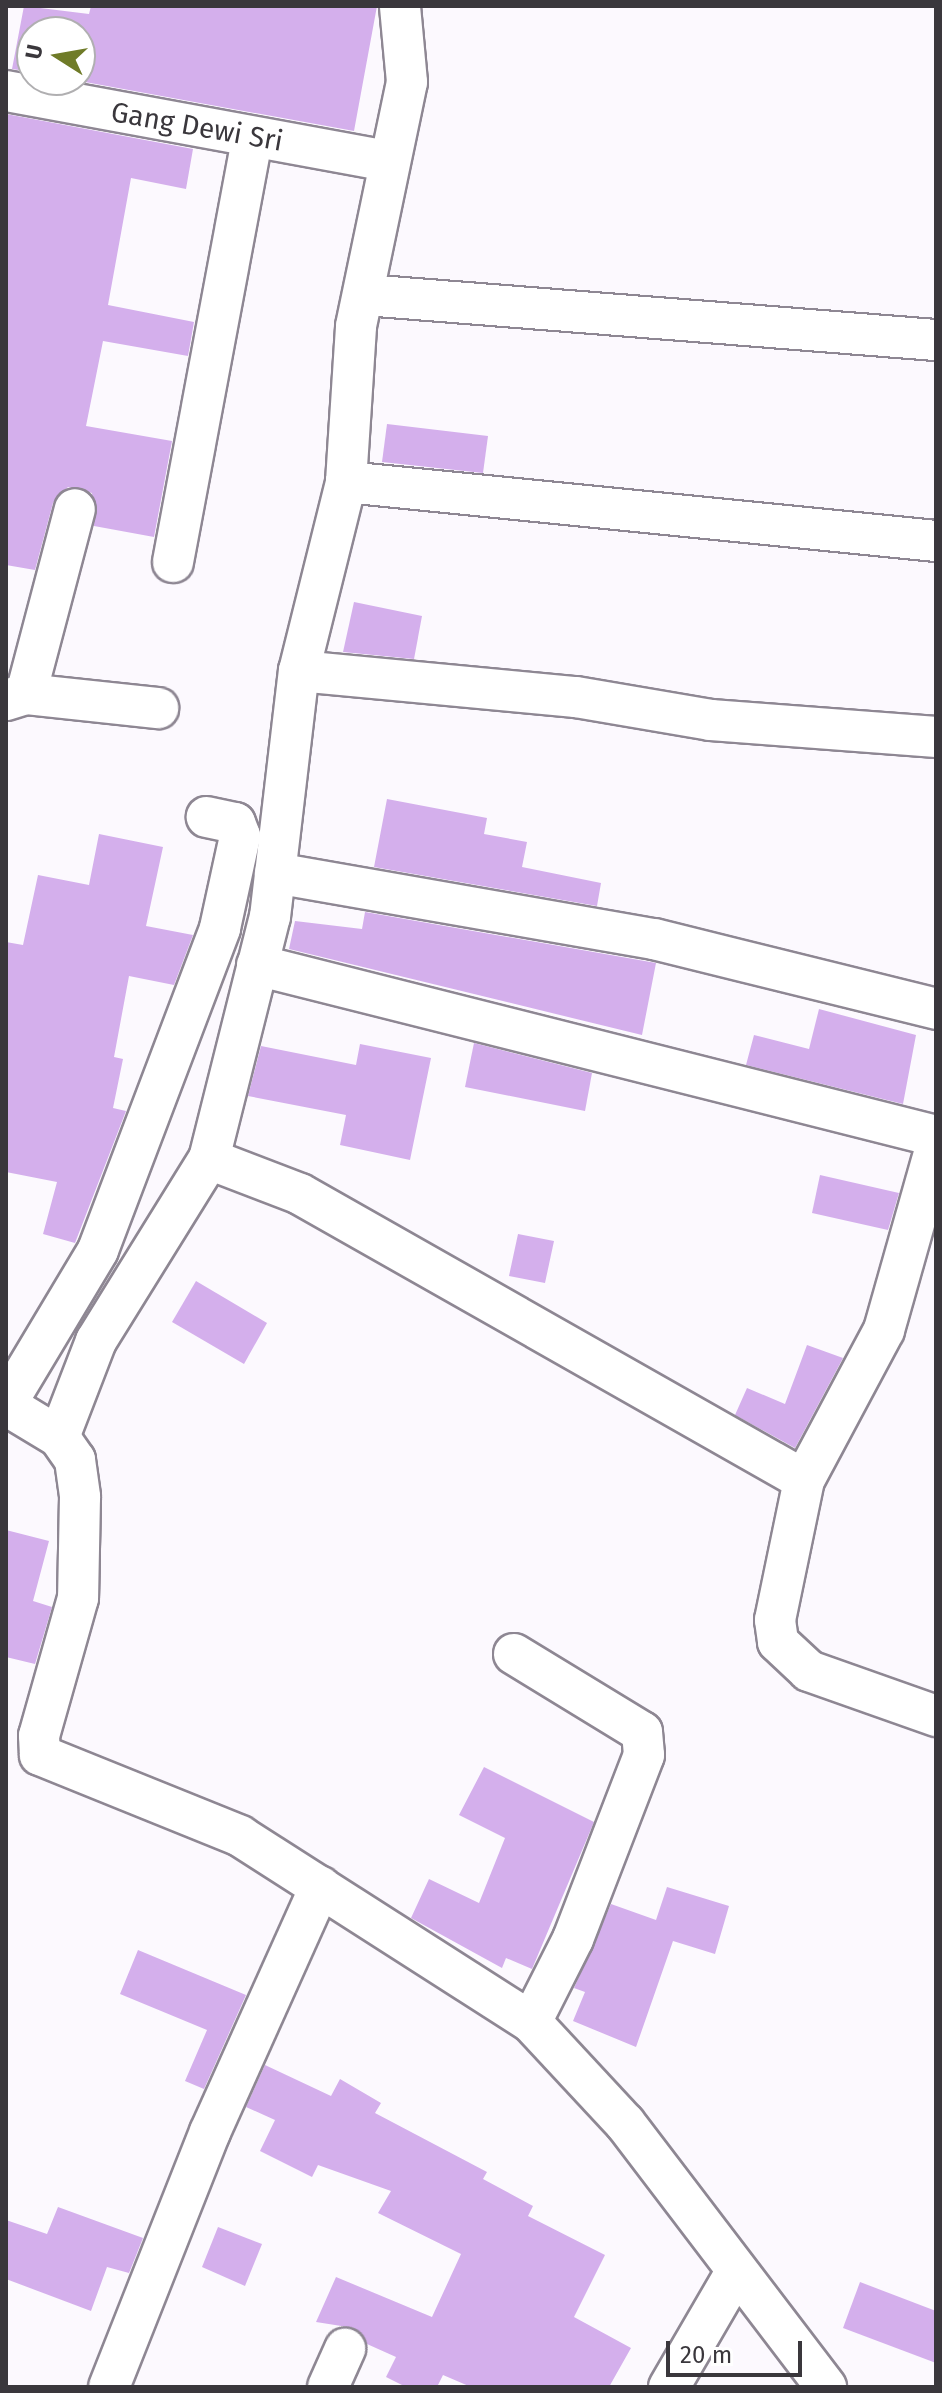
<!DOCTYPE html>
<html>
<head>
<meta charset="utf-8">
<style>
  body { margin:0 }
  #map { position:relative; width:942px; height:2393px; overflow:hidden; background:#fcf9fe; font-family:"Fira Sans",sans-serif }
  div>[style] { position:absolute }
  .building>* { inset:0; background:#d4afec }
  .roads { filter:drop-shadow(2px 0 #8e8793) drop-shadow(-2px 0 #8e8793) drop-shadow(0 2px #8e8793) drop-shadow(0 -2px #8e8793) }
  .street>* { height:40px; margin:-20px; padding:0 20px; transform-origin:20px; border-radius:20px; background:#fff }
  span { translate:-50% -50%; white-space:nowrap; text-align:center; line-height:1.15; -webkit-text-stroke:7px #fff; paint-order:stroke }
  .street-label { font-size:28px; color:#3a373c }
  .frame { position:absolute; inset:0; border:8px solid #3a373c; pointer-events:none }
  .north { position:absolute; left:16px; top:16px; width:80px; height:80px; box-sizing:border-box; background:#fff; border:2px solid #b0afb1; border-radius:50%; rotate:281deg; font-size:22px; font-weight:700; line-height:32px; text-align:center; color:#3a373c }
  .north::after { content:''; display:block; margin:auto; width:28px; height:36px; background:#6f7b28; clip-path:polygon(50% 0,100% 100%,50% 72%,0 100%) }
  .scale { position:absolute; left:666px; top:2341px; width:136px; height:36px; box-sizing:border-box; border:4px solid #3a373c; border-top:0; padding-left:10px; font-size:24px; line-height:28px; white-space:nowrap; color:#3a373c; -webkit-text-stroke:6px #fff; paint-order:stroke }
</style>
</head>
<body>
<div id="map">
  <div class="building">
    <div style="clip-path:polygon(24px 6px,89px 14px,91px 6px,377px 6px,354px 131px,74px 80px,80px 80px,80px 32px,32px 32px,32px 72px,12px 69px)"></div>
    <div style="clip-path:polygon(6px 114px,193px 149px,186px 189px,131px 178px,108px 305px,194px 322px,188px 356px,103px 341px,86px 426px,172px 441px,154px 537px,94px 526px,92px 493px,68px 487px,53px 503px,35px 570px,6px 565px)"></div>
    <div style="clip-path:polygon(387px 424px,488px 436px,483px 473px,382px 462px)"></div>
    <div style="clip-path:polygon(354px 602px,422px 616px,414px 659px,343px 652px)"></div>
    <div style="clip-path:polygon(387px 799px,487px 818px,484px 834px,527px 842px,522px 867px,601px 883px,597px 906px,374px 867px)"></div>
    <div style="clip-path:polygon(99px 834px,163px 847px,146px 926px,193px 935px,174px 985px,129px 976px,114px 1057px,123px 1059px,113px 1108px,126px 1111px,75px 1243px,43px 1234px,57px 1182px,6px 1172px,6px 942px,23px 945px,38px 875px,89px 885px)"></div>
    <div style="clip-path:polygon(365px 912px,656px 963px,642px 1035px,289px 949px,295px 921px,362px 929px)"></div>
    <div style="clip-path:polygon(819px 1009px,916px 1035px,903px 1104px,746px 1065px,754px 1035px,809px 1049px)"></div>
    <div style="clip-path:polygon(474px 1043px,592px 1073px,585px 1111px,465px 1087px)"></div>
    <div style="clip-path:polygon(360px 1044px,431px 1058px,410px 1160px,340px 1145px,346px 1115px,248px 1096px,261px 1046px,356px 1065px)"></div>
    <div style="clip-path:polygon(820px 1175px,899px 1193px,888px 1230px,812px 1213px)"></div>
    <div style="clip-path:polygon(518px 1234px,554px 1241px,545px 1283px,509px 1276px)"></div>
    <div style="clip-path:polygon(196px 1281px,267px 1323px,244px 1364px,172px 1322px)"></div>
    <div style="clip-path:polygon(807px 1345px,843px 1358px,795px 1448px,735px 1415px,747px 1388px,785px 1404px)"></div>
    <div style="clip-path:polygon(6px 1530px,49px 1541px,33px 1601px,52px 1607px,35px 1664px,6px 1657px)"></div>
    <div style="clip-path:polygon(484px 1767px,594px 1822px,532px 1969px,506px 1958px,502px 1968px,411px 1918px,429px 1879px,479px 1903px,505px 1838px,459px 1815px)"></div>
    <div style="clip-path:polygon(667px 1887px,729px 1906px,715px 1954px,673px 1941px,636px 2047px,573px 2021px,585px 1992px,574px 1988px,611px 1904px,656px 1920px)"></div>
    <div style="clip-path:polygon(138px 1950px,246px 1995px,204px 2089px,185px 2081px,207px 2030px,120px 1994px)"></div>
    <div style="clip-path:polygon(265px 2065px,331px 2096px,340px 2079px,381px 2103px,375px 2113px,487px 2172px,483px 2179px,533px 2206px,528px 2216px,605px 2255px,574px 2317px,631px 2348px,609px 2387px,471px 2387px,443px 2375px,437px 2387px,406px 2387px,386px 2377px,396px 2357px,367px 2344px,354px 2328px,316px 2322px,336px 2277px,432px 2317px,461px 2254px,378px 2213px,391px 2191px,318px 2165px,312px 2177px,260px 2151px,275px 2120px,246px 2107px)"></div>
    <div style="clip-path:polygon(58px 2207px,143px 2238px,129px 2273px,107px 2267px,91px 2311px,6px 2279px,6px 2220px,47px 2234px)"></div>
    <div style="clip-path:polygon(218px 2227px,262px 2244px,245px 2286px,202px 2267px)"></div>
    <div style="clip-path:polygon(860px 2282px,936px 2311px,936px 2363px,843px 2328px)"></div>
  </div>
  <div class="roads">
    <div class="street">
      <div style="left:6px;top:91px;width:388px;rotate:10.4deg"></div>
      <div style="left:365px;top:295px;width:573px;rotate:4.51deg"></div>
      <div style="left:346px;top:482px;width:593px;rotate:5.71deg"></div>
      <div style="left:173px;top:562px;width:430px;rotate:-79.4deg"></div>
      <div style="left:299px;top:671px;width:278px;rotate:5.4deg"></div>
      <div style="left:576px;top:697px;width:137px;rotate:9.7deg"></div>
      <div style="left:711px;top:720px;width:226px;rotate:4.3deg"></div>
      <div style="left:26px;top:694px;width:191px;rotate:-75.2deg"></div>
      <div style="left:6px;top:700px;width:21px;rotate:-17deg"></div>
      <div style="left:26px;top:694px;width:133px;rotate:6.1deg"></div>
      <div style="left:275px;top:873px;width:385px;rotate:9.9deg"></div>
      <div style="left:654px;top:939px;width:291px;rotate:13.9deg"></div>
      <div style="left:257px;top:965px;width:700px;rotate:14.14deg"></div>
      <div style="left:209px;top:1159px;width:97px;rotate:21deg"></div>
      <div style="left:300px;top:1194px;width:579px;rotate:29.57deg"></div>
      <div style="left:804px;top:1480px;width:170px;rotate:-61.9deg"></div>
      <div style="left:884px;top:1330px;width:191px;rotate:-74.2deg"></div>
      <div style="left:6px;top:1404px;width:179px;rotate:-59.1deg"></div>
      <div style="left:98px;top:1250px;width:344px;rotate:-69.2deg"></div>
      <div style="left:220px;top:928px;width:94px;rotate:-77.7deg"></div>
      <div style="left:240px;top:836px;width:14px;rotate:-111deg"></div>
      <div style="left:235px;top:823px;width:29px;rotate:-168deg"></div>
      <div style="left:6px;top:1405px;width:62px;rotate:31.1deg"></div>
      <div style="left:59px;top:1437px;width:28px;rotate:55deg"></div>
      <div style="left:75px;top:1460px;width:37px;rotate:82deg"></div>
      <div style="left:80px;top:1497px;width:101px;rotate:91.1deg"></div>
      <div style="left:78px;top:1598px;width:143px;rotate:105.8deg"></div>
      <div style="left:39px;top:1736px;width:19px;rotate:87deg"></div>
      <div style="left:40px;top:1755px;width:216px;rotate:22deg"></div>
      <div style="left:240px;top:1836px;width:345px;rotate:32.6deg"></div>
      <div style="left:531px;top:2022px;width:138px;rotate:47.1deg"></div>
      <div style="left:625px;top:2123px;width:332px;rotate:52.7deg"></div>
      <div style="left:59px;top:1437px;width:103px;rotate:-68.9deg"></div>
      <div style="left:96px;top:1341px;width:214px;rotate:-58.2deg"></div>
      <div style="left:209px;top:1159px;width:250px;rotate:-75.9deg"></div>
      <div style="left:270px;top:917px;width:248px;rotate:-83.3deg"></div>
      <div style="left:299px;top:671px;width:195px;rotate:-76deg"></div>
      <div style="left:346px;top:482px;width:156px;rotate:-86.3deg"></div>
      <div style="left:356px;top:326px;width:249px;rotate:-78.2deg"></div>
      <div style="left:407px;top:82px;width:76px;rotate:-95.3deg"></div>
      <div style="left:804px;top:1480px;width:143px;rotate:101.7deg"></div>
      <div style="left:775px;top:1620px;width:22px;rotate:82deg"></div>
      <div style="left:778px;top:1642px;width:42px;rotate:43.1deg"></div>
      <div style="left:809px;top:1671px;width:135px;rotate:19.5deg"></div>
      <div style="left:514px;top:1654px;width:150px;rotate:31.4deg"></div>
      <div style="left:642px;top:1732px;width:23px;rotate:85deg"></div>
      <div style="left:644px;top:1755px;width:197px;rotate:111.1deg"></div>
      <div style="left:573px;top:1939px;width:93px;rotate:116.8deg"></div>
      <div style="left:109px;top:2387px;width:274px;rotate:-68.4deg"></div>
      <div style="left:210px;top:2132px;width:269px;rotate:-65.8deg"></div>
      <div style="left:328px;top:2387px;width:42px;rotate:-65.9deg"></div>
      <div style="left:669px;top:2387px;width:133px;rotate:-59.8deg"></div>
    </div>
  </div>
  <div class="street-label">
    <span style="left:197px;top:127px;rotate:10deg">Gang Dewi Sri</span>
  </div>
  <div class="frame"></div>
  <div class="north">U</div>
  <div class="scale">20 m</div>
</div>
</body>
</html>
